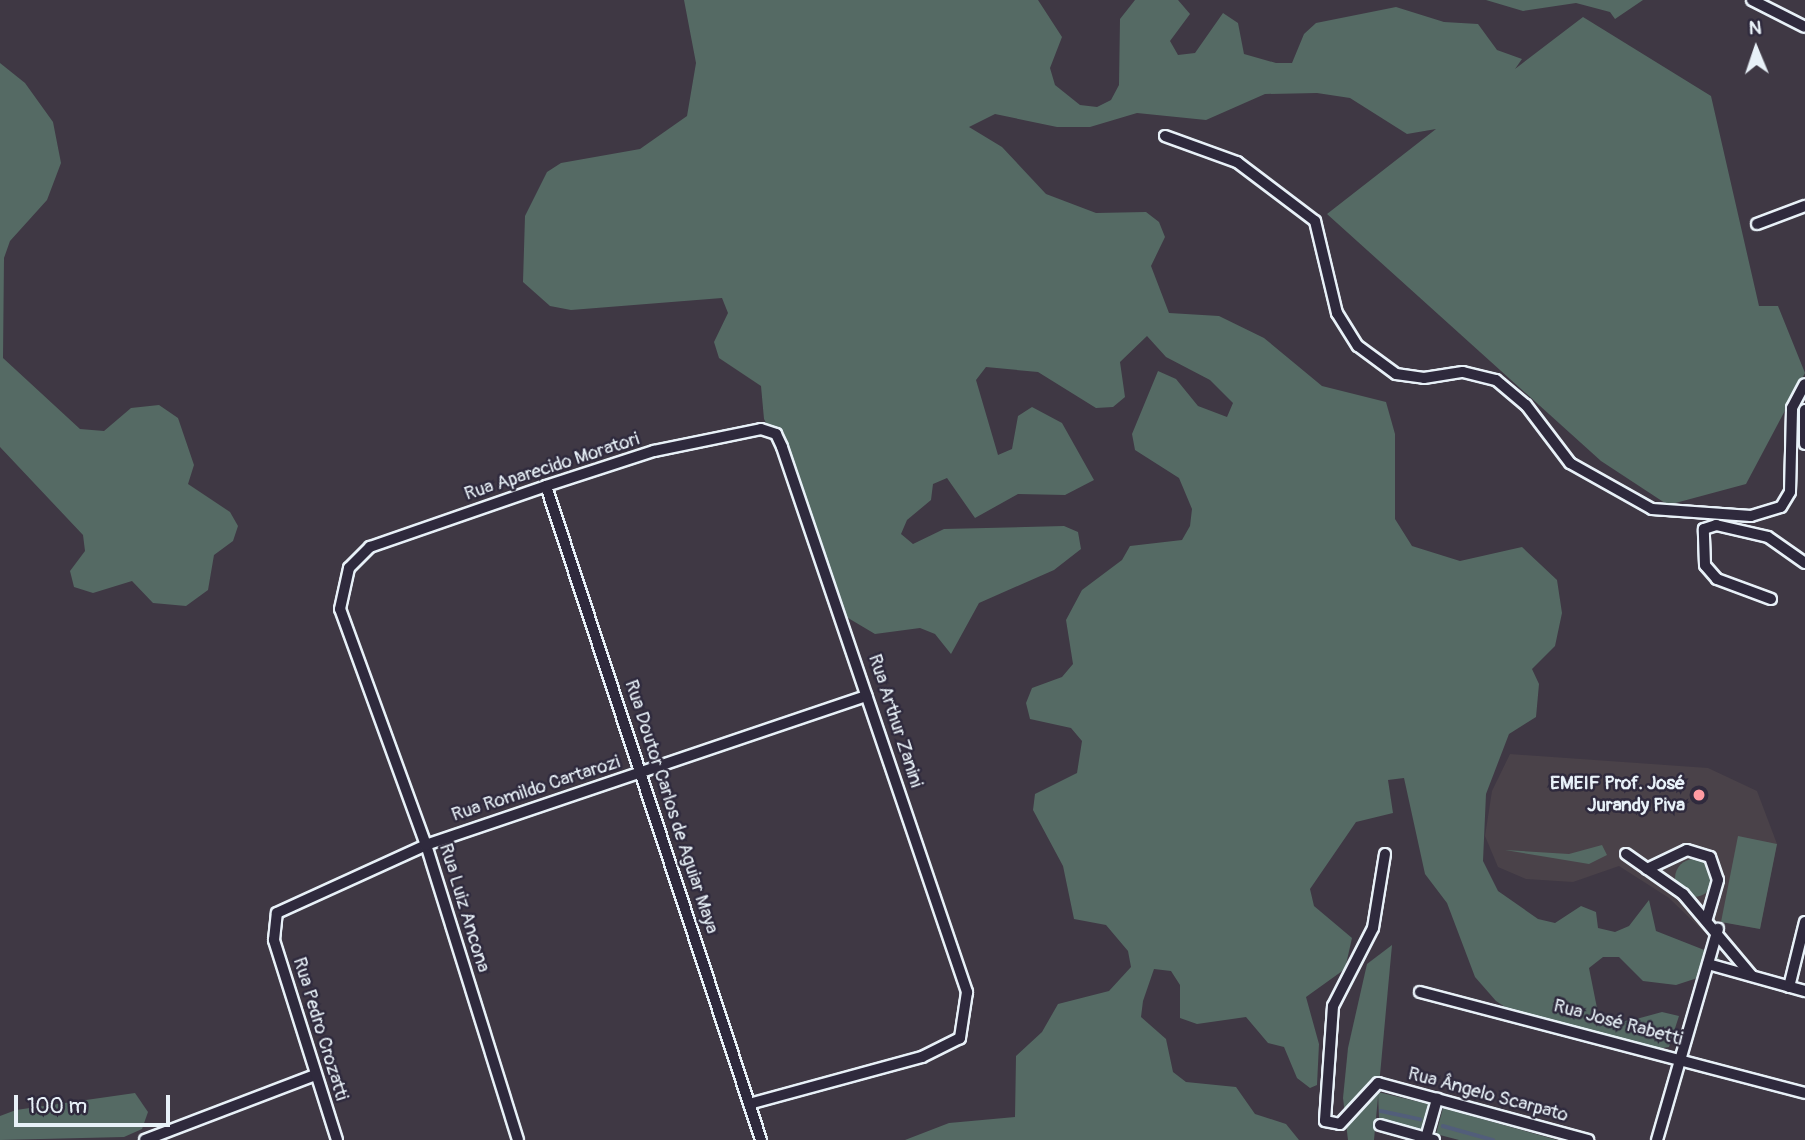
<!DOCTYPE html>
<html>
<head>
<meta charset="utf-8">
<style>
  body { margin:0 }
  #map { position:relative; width:1805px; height:1140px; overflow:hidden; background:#3f3844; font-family:Pangolin,sans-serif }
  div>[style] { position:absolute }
  .built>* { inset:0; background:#4a4249 }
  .green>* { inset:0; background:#556a64 }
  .round { border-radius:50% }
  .stream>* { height:3.5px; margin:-1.75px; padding:0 1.75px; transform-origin:1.75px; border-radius:1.75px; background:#525e7a }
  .roads { filter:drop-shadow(2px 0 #e8f1f8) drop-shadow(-2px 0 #e8f1f8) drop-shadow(0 2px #e8f1f8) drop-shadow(0 -2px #e8f1f8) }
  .minor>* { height:10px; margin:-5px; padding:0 5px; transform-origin:5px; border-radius:5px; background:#2f2a3d }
  .dots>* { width:19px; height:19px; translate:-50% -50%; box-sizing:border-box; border:4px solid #2f2a3d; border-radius:50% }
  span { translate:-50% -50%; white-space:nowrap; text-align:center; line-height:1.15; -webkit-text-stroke:5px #2f2a3d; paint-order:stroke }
  .street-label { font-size:19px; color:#e8f1f8 }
  .poi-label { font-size:19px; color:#e8f1f8; font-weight:700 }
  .right { translate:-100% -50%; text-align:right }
  .north { position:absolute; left:1721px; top:14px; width:70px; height:70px; -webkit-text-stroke:5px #2f2a3d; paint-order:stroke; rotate:358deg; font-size:19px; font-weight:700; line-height:28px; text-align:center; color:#e8f1f8 }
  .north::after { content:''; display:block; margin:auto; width:24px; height:32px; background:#e8f1f8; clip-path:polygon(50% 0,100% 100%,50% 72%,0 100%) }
  .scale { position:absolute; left:14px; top:1095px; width:156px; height:32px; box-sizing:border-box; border:4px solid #e8f1f8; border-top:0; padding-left:9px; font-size:21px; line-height:24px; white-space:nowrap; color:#e8f1f8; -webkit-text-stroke:5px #2f2a3d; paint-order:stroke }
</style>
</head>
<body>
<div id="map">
  <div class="built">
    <div style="clip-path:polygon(1510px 754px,1708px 768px,1757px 791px,1777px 844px,1760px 929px,1722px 922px,1703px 931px,1669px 898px,1619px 866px,1573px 882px,1526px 879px,1498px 867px,1485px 836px,1492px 791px)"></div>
  </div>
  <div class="green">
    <div style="clip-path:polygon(684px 0,1038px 0,1062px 37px,1050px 68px,1055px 85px,1080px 105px,1097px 107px,1111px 100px,1119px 85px,1120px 19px,1135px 0,1178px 0,1190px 14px,1170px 41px,1178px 55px,1195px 53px,1223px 13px,1238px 23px,1244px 54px,1276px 63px,1292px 63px,1304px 34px,1316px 23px,1396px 7px,1444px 22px,1478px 24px,1497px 50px,1522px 59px,1515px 69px,1583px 17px,1711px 96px,1759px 306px,1778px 306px,1805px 373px,1746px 484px,1668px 505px,1601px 461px,1327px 214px,1436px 129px,1407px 134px,1350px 98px,1317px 93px,1265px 94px,1206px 120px,1137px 113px,1090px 127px,1057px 127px,995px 114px,969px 127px,1002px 147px,1046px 194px,1096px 213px,1146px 212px,1159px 222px,1165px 237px,1151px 266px,1169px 313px,1219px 316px,1264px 338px,1322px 386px,1386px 402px,1395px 434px,1395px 519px,1412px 546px,1460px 561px,1522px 547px,1557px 580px,1562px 613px,1555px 646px,1532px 669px,1539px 684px,1536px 717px,1509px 734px,1486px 794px,1483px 861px,1498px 891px,1538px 919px,1555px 923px,1581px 906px,1596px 912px,1598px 928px,1615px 932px,1629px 926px,1649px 900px,1656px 931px,1717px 955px,1725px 969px,1676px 985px,1643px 981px,1619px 957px,1603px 957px,1589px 968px,1598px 1013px,1629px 1021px,1662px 1012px,1679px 1016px,1669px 1047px,1636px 1052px,1586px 1042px,1538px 1029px,1496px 1001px,1475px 977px,1447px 903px,1425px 874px,1404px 778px,1388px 780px,1393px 813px,1356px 822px,1310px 889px,1314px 906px,1352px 938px,1345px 969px,1306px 997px,1319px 1044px,1317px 1085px,1310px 1088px,1297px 1078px,1284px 1047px,1268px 1043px,1246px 1017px,1197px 1024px,1180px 1018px,1180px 985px,1171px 971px,1154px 969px,1143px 1001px,1141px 1017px,1166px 1039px,1173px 1072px,1186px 1082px,1236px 1087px,1255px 1114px,1286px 1124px,1299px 1140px,905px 1140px,949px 1123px,1015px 1117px,1016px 1056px,1042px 1032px,1058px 1004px,1109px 991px,1131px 967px,1128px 951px,1106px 925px,1074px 919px,1063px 866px,1033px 810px,1035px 794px,1077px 773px,1082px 741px,1071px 728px,1030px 719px,1026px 703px,1032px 688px,1062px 677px,1073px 664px,1066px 620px,1082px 590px,1122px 560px,1130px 546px,1182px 540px,1190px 526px,1192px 509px,1179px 478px,1135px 450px,1132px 434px,1158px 371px,1176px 379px,1198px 406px,1227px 417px,1233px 403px,1210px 380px,1166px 357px,1147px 336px,1120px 362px,1125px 397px,1113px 407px,1096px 408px,1038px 372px,986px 367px,976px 380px,998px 455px,1012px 449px,1018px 416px,1032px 407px,1062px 423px,1094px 480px,1065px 495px,1018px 494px,975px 518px,947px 478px,933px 484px,931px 500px,907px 520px,901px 534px,913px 544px,944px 529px,1064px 526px,1078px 532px,1081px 549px,1054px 570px,979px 603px,951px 654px,935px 634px,920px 628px,875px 634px,838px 612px,807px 532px,807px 499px,764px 419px,761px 386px,719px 358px,714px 342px,728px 313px,722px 298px,571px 310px,550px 306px,523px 282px,525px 216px,547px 172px,561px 163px,640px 149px,687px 116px,696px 63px)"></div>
    <div style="clip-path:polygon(1486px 0,1643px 0,1615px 19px,1610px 12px,1576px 3px,1523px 11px)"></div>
    <div style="clip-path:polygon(0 63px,25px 83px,53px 122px,61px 163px,47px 200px,10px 241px,4px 258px,3px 358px,80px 429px,104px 431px,131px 408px,159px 405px,178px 418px,194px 465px,188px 484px,230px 512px,238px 526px,233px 541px,214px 555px,208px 590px,186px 606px,153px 603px,132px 581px,93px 593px,74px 587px,70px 571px,85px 551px,83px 535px,0 447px)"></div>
    <div style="clip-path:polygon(1738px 836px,1777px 844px,1760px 929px,1721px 922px)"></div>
    <div style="clip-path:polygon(1602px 845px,1607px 855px,1589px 864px,1505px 850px,1569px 854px)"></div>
    <div class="round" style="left:1675px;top:859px;width:38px;height:38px"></div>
    <div style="clip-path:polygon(1392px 945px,1374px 1140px,1348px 1140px,1343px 1098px,1348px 1048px,1367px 964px)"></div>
    <div style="clip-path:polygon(1378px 1092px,1428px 1104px,1421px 1130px,1379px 1118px)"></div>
    <div style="clip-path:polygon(135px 1093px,148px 1112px,142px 1129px,124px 1137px,0 1140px,0 1116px,16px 1110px)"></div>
    <div style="clip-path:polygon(1443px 1108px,1557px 1140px,1459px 1140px,1436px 1134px)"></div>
  </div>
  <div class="stream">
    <div style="left:1381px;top:1111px;width:40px;rotate:12deg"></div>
    <div style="left:1443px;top:1126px;width:52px;rotate:15.6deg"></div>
  </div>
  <div class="roads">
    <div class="minor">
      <div style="left:1752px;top:0;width:59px;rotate:27deg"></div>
      <div style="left:1165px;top:136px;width:77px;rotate:19.9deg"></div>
      <div style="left:1237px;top:162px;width:98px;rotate:37.1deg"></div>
      <div style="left:1315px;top:221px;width:95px;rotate:76.6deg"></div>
      <div style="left:1337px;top:313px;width:39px;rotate:58deg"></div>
      <div style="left:1358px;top:346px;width:47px;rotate:36.4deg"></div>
      <div style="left:1396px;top:374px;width:28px;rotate:8deg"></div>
      <div style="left:1424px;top:378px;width:39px;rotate:-9deg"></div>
      <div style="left:1463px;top:372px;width:34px;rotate:14deg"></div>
      <div style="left:1496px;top:380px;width:39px;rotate:40deg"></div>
      <div style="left:1526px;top:405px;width:73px;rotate:52.8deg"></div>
      <div style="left:1570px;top:463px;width:94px;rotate:29.3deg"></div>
      <div style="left:1652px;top:509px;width:99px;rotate:4deg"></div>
      <div style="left:1751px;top:516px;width:31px;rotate:-17deg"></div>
      <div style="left:1781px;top:507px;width:17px;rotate:-59deg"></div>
      <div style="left:1790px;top:492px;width:84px;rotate:-88.6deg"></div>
      <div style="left:1792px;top:408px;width:27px;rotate:-62deg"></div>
      <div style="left:1757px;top:224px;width:51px;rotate:-20.6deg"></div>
      <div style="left:1805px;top:410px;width:34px;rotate:90deg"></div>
      <div style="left:546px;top:486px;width:688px;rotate:71.8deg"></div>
      <div style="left:1771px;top:599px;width:58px;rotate:-159.7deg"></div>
      <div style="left:1717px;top:579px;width:18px;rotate:-131deg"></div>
      <div style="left:1705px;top:565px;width:36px;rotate:-92deg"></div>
      <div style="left:1704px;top:529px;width:13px;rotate:-18deg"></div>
      <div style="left:1716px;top:525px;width:53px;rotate:13deg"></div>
      <div style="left:1768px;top:537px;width:45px;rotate:35.1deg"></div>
      <div style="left:1385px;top:854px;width:75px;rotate:99.2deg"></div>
      <div style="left:1373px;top:928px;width:88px;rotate:117.1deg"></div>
      <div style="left:1333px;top:1006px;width:115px;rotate:94deg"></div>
      <div style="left:1325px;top:1121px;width:15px;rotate:11deg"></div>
      <div style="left:1340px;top:1124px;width:56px;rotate:-47.2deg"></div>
      <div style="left:1378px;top:1083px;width:218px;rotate:15.2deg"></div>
      <div style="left:1626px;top:854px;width:70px;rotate:35.1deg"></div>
      <div style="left:1683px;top:894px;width:107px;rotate:49.9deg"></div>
      <div style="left:1647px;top:869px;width:44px;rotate:-25.4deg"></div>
      <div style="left:1687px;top:850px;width:24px;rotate:17deg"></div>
      <div style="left:1710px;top:857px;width:24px;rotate:71deg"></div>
      <div style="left:1718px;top:880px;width:40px;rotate:106deg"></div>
      <div style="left:1708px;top:964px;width:101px;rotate:15.6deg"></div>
      <div style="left:1789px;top:987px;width:67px;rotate:-76.2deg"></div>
      <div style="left:1420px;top:992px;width:398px;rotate:14.7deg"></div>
      <div style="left:1380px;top:1125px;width:56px;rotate:15.5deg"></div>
      <div style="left:1426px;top:1138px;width:41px;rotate:-74.2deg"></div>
      <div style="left:145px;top:1140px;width:182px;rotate:-20.9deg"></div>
      <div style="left:337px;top:1140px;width:210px;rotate:-107.5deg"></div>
      <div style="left:274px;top:940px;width:27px;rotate:-84deg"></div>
      <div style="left:277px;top:913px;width:164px;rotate:-24.5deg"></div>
      <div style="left:426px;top:845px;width:465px;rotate:-18.7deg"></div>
      <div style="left:518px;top:1140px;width:309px;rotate:-107.3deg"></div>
      <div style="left:426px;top:845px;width:251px;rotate:-110deg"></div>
      <div style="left:340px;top:609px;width:42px;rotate:-77.6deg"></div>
      <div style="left:349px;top:568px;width:30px;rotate:-45deg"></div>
      <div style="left:370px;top:547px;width:186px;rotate:-19.1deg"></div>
      <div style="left:546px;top:486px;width:114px;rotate:-18deg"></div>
      <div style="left:654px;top:451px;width:109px;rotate:-11.6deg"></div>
      <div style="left:761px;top:429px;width:16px;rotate:18deg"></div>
      <div style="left:776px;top:434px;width:14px;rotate:65deg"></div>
      <div style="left:782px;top:447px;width:576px;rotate:71.25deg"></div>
      <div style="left:967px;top:992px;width:47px;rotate:98.7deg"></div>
      <div style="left:960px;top:1038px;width:42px;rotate:153.4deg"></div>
      <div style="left:922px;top:1057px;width:179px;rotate:164.8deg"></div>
      <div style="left:1657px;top:1140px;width:220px;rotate:-73.9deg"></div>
    </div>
  </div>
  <div class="dots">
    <div style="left:1699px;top:795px;background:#ff9aa2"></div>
  </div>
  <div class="street-label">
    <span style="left:552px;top:467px;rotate:-18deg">Rua Aparecido Moratori</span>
    <span style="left:895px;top:721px;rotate:72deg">Rua Arthur Zanini</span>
    <span style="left:536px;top:789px;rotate:-18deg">Rua Romildo Cartarozi</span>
    <span style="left:671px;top:807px;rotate:72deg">Rua Doutor Carlos de Aguiar Maya</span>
    <span style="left:464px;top:908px;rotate:73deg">Rua Luiz Ancona</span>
    <span style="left:1618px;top:1023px;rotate:15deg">Rua José Rabetti</span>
    <span style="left:320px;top:1029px;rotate:73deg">Rua Pedro Crozatti</span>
    <span style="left:1488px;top:1095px;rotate:15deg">Rua Ângelo Scarpato</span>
  </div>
  <div class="poi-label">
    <span class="right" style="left:1685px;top:795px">EMEIF Prof. José<br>Jurandy Piva</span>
  </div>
  <div class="north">N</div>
  <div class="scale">100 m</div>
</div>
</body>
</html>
